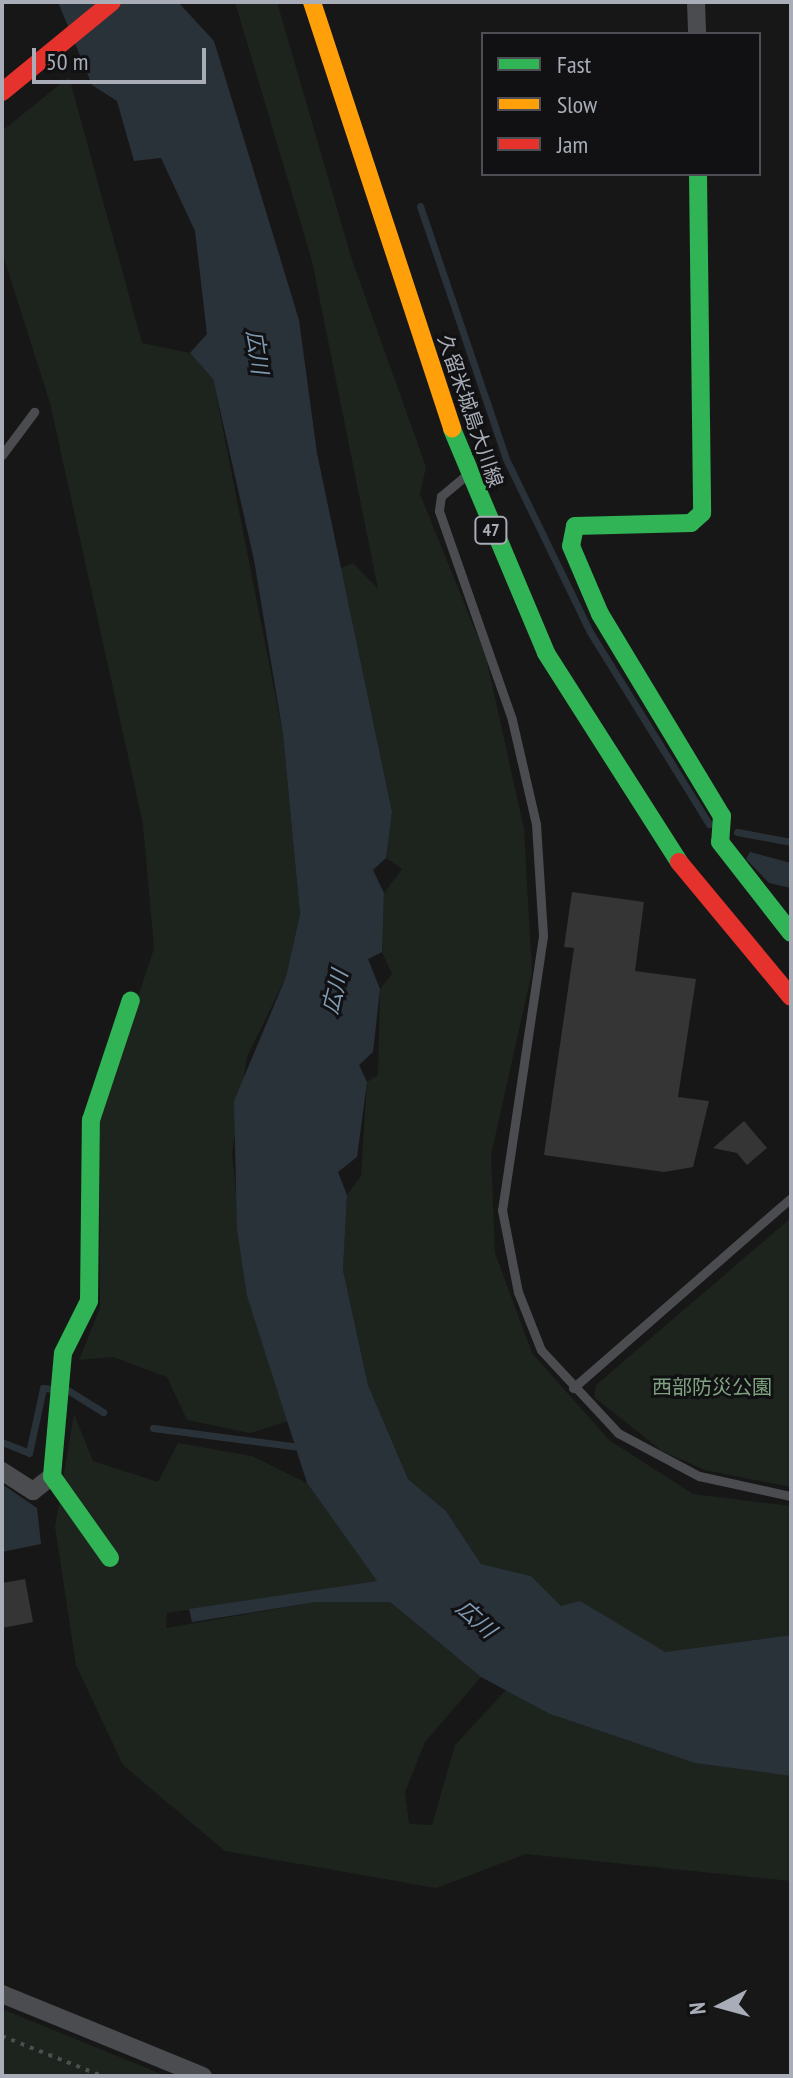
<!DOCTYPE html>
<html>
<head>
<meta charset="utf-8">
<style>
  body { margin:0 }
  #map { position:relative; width:793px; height:2078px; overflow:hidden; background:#171717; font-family:"PT Sans Narrow","Noto Sans JP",sans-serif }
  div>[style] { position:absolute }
  .green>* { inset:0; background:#1d241e }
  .water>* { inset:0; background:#2a3239 }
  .stream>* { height:7px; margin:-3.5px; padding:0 3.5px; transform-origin:3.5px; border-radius:3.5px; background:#2a3239 }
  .building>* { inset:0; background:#353536 }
  .path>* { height:4px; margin-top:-2px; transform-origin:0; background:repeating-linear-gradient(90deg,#4d4e52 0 4px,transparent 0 10px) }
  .lane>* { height:9px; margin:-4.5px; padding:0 4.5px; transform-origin:4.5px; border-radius:4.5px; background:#4b4c50 }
  .street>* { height:18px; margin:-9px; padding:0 9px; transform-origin:9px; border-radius:9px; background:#4b4c50 }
  .fast>* { height:18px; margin:-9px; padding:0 9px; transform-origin:9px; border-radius:9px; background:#30b455 }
  .slow>* { height:18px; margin:-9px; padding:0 9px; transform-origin:9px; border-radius:9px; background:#ff9f0a }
  .jam>* { height:18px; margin:-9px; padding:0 9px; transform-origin:9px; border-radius:9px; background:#e5322d }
  span { translate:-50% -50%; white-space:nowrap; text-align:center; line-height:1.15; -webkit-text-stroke:6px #111113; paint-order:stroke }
  .shield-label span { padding:2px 6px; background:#111113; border:2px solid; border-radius:6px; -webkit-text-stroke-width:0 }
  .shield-label { font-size:18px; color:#a8adb8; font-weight:700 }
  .street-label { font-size:20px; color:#a8adb8 }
  .park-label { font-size:20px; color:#7fa381 }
  .water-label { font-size:22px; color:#7f9bb3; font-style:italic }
  .frame { position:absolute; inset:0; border:4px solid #a8adb8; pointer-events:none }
  .legend { position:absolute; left:481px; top:32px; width:280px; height:144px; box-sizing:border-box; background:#111113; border:2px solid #4d4f55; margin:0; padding:10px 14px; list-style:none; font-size:24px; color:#a8adb8 }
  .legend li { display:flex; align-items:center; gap:16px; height:40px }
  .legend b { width:40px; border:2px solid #4d4f55 }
  .north { position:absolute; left:681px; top:1966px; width:80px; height:80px; -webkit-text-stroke:6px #111113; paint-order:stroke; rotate:264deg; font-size:22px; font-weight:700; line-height:32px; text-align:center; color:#a8adb8 }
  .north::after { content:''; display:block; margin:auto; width:28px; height:36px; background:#a8adb8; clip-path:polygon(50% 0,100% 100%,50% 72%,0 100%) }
  .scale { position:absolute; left:32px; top:48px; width:174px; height:36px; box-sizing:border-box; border:4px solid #a8adb8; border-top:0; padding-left:10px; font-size:24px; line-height:28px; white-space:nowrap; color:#a8adb8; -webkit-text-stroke:6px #111113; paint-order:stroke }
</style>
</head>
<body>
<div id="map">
  <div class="green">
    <div style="clip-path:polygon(235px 2px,277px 2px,352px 260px,426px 467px,420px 494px,486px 657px,524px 829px,532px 972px,491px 1155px,495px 1253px,532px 1353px,609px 1440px,693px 1494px,791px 1506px,791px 1635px,665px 1652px,561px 1606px,531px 1576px,481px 1564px,446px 1511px,408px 1479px,368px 1385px,343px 1270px,347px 1195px,361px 1176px,367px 1082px,378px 1075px,380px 989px,392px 974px,382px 952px,384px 893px,402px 869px,386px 858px,392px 812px,341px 568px,353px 563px,378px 589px,312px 261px)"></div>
    <div style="clip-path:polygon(69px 77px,142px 343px,190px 353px,213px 379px,283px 734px,300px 914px,286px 977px,247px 1057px,232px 1153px,247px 1296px,289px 1421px,250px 1433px,187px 1420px,167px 1377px,113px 1357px,79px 1360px,100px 1308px,99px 1112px,154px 949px,143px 824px,50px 403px,2px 252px,2px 131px)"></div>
    <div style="clip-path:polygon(791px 1218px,791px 1487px,705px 1470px,662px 1451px,594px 1397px,596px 1385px)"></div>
    <div style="clip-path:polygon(74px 1414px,93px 1461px,158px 1482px,178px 1443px,252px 1456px,307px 1483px,377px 1581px,167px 1613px,166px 1628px,316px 1602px,390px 1602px,481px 1677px,425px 1742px,405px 1792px,409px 1824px,432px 1825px,455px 1745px,507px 1689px,550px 1714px,695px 1763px,791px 1776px,791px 1881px,526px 1854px,436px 1888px,225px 1851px,123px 1765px,76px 1665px,55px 1527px)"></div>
    <div style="clip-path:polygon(2px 2009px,166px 2076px,2px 2076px)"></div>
  </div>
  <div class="water">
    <div style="clip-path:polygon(58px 2px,178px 2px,214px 41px,299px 320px,317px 453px,392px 812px,386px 858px,373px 870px,384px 893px,382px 952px,368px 959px,380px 989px,373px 1052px,359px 1065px,367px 1082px,357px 1157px,338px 1172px,347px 1195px,343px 1270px,368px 1385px,408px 1479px,446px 1511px,481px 1564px,531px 1576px,561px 1606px,580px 1601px,665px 1652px,791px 1635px,791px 1776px,695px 1763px,550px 1714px,481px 1677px,390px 1602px,316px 1602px,192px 1622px,189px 1609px,377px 1581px,307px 1483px,247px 1296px,237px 1229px,234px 1101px,286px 977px,300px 914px,283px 734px,254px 560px,213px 379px,190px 353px,207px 334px,195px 231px,161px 158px,134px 161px,117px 101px,92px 85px)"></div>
    <div style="clip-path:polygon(750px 852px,791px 863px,791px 888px,769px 883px,746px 859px)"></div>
    <div style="clip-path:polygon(2px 1484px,37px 1508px,41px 1544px,2px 1552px)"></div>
  </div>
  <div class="stream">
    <div style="left:420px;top:206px;width:267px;rotate:71.2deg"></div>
    <div style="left:506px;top:459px;width:192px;rotate:64.1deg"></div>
    <div style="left:590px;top:632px;width:226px;rotate:58.2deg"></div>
    <div style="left:737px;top:832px;width:55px;rotate:10.5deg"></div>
    <div style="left:66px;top:1389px;width:44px;rotate:31.9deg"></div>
    <div style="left:153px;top:1428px;width:154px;rotate:7.4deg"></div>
    <div style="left:2px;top:1442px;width:29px;rotate:22deg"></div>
    <div style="left:29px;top:1453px;width:66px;rotate:-77.8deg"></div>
    <div style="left:43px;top:1388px;width:11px;rotate:5deg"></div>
  </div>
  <div class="building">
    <div style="clip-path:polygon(572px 892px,644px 902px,635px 971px,696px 979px,678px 1097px,709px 1101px,693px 1167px,664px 1172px,544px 1155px,574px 948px,564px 947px)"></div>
    <div style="clip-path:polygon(744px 1121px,767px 1148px,747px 1165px,737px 1153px,713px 1148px)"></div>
    <div style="clip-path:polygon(25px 1579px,33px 1622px,2px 1628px,2px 1583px)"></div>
  </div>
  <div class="path">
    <div style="left:2px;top:2036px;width:108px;rotate:21.8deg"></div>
  </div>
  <div class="lane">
    <div style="left:2px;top:455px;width:54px;rotate:-53.3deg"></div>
    <div style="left:464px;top:477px;width:30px;rotate:140deg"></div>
    <div style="left:441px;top:496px;width:15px;rotate:98deg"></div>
    <div style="left:439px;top:511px;width:221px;rotate:70.7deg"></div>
    <div style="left:512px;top:720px;width:107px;rotate:77deg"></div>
    <div style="left:536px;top:824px;width:112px;rotate:86.4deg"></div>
    <div style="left:543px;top:936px;width:277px;rotate:98.5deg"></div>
    <div style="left:502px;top:1210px;width:84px;rotate:79deg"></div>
    <div style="left:518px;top:1292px;width:62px;rotate:68.4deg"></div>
    <div style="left:541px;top:1350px;width:113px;rotate:47.1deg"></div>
    <div style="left:618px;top:1433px;width:92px;rotate:28deg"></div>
    <div style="left:699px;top:1476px;width:94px;rotate:12.3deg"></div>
    <div style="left:573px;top:1388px;width:289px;rotate:-41.1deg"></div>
  </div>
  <div class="street">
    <div style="left:696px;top:2px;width:32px;rotate:88deg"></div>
    <div style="left:2px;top:1471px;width:37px;rotate:33deg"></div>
    <div style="left:33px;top:1491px;width:24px;rotate:-38deg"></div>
    <div style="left:2px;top:1994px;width:217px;rotate:22.2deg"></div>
  </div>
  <div class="fast">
    <div style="left:698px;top:174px;width:339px;rotate:89.3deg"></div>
    <div style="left:702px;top:513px;width:15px;rotate:138deg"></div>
    <div style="left:691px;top:523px;width:116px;rotate:178.5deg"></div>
    <div style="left:575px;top:526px;width:20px;rotate:101deg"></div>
    <div style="left:571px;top:546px;width:74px;rotate:66.9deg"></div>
    <div style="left:600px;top:614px;width:236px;rotate:58.9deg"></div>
    <div style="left:722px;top:816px;width:26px;rotate:94deg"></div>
    <div style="left:720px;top:842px;width:115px;rotate:52deg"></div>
    <div style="left:452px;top:429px;width:243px;rotate:67.2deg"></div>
    <div style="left:546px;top:653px;width:248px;rotate:57.5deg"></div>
    <div style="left:110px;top:1558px;width:100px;rotate:-125.3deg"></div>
    <div style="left:52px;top:1476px;width:123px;rotate:-84.9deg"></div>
    <div style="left:63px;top:1353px;width:58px;rotate:-63.4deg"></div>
    <div style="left:89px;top:1301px;width:181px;rotate:-89.4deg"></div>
    <div style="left:91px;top:1120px;width:126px;rotate:-71.6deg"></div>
  </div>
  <div class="slow">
    <div style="left:312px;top:2px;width:449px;rotate:71.8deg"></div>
  </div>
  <div class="jam">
    <div style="left:2px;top:92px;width:142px;rotate:-39.3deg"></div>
    <div style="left:679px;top:862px;width:175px;rotate:50.3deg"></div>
  </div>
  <div class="shield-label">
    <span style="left:491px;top:530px">47</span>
  </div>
  <div class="street-label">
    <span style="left:470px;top:411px;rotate:71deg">久留米城島大川線</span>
  </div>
  <div class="park-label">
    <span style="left:712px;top:1387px">西部防災公園</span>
  </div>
  <div class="water-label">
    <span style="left:257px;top:352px;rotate:82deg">広川</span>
    <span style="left:335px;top:992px;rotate:-76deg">広川</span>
    <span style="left:476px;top:1619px;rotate:42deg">広川</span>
  </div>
  <div class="frame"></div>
  <ul class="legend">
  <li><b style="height:10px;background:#30b455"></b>Fast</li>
  <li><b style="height:10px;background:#ff9f0a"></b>Slow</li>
  <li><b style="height:10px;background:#e5322d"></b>Jam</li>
  </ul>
  <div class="north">N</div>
  <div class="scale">50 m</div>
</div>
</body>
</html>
